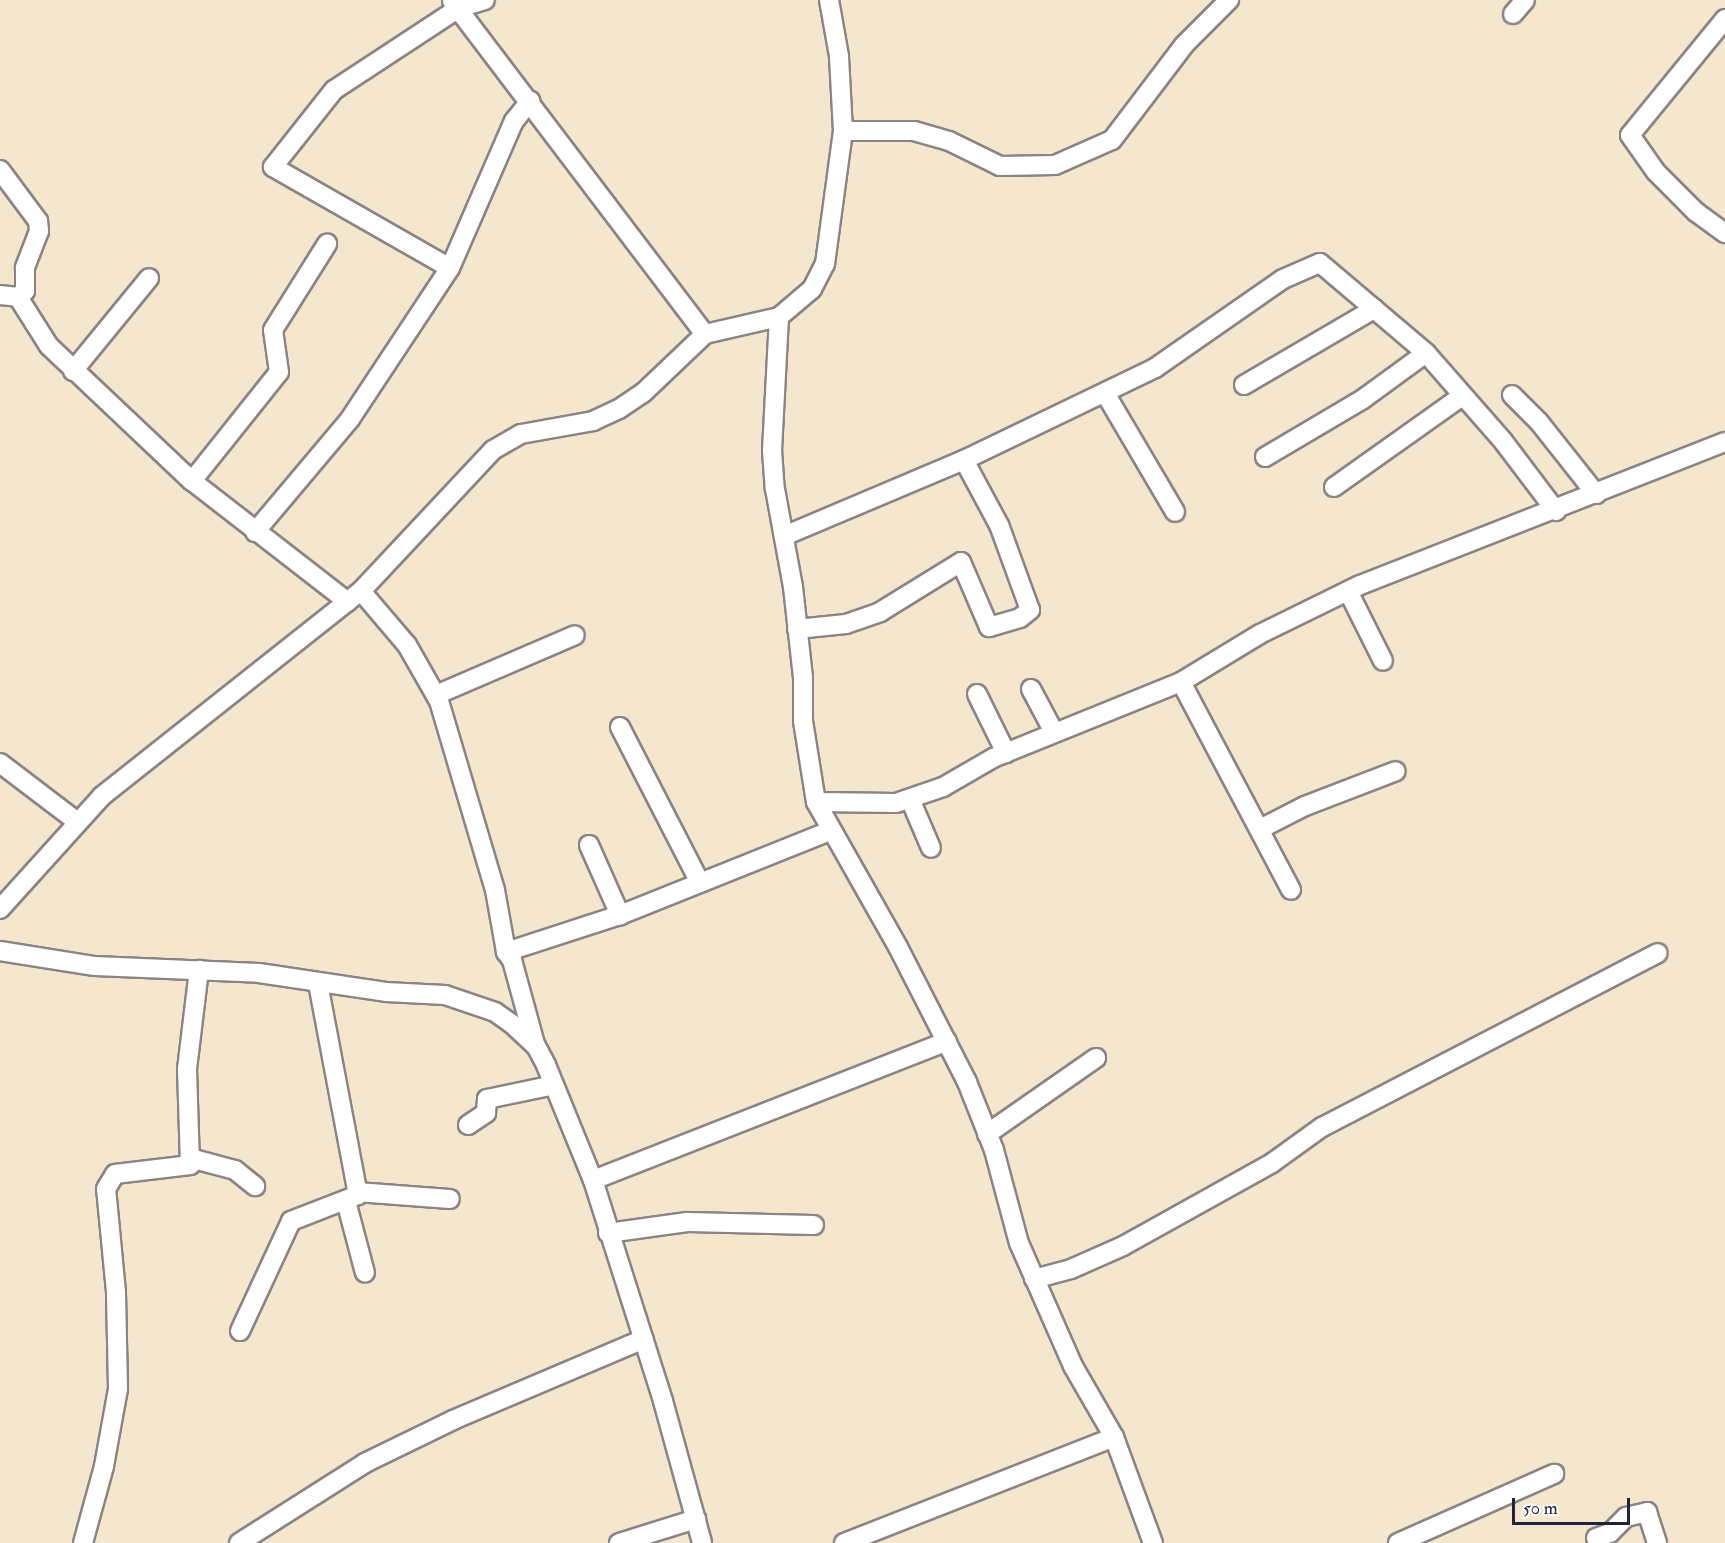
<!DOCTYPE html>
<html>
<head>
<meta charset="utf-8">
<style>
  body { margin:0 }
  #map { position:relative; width:1725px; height:1543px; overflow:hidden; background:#f4e7cd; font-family:"IM FELL Double Pica",serif }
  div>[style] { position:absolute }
  .roads { filter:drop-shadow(2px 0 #8b8484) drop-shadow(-2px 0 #8b8484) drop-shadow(0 2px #8b8484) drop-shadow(0 -2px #8b8484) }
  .minor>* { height:18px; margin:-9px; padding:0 9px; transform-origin:9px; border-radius:9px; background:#fff }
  span { translate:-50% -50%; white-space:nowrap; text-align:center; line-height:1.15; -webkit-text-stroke:5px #fdfcf7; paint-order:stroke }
  .scale { position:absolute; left:1512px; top:1498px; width:118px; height:27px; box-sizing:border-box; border:3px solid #22223b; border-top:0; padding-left:8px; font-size:18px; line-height:21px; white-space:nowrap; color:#22223b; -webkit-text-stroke:4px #fdfcf7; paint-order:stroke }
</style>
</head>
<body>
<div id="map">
  <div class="roads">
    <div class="minor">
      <div style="left:452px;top:1px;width:418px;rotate:52.8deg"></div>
      <div style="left:1513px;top:14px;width:18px;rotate:-49deg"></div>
      <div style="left:1725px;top:19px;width:150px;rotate:129.3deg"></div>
      <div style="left:1630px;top:135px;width:45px;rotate:54.9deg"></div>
      <div style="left:1656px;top:172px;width:57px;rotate:45deg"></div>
      <div style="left:1696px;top:212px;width:36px;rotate:36deg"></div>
      <div style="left:843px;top:131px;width:71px"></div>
      <div style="left:914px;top:131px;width:36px;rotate:16deg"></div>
      <div style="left:949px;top:141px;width:57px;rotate:26.1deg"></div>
      <div style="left:1000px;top:166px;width:55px;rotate:-1deg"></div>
      <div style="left:1055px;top:165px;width:62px;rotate:-23.7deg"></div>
      <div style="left:1112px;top:140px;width:119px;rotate:-52.8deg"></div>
      <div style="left:1184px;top:45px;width:64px;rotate:-45deg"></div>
      <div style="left:0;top:170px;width:64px;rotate:53.3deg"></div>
      <div style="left:38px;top:221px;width:10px;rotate:84deg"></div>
      <div style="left:39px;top:231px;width:40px;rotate:111deg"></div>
      <div style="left:25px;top:268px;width:23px;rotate:90deg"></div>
      <div style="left:25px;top:291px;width:9px;rotate:139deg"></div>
      <div style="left:18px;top:297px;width:58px;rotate:57.7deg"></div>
      <div style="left:49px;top:346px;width:197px;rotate:43.4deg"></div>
      <div style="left:192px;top:481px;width:197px;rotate:37.8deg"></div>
      <div style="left:450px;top:268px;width:160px;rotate:-66.5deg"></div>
      <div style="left:514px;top:121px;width:26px;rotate:-51deg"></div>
      <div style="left:0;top:295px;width:18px;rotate:6deg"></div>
      <div style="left:779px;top:317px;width:133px;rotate:93deg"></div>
      <div style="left:772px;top:450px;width:39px;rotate:86deg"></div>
      <div style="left:775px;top:489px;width:100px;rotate:79.6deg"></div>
      <div style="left:793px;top:587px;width:91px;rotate:83.7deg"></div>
      <div style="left:803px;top:677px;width:44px;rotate:90deg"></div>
      <div style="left:803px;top:721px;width:82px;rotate:80.9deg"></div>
      <div style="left:816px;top:802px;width:167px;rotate:60.5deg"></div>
      <div style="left:898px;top:947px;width:152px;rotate:62.9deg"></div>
      <div style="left:967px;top:1082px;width:73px;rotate:68.3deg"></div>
      <div style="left:994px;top:1150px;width:96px;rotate:75deg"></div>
      <div style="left:1019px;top:1243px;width:134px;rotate:66.3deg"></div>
      <div style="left:1073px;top:1366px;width:82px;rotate:60deg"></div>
      <div style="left:1114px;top:1437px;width:113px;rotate:69.8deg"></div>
      <div style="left:73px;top:371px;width:120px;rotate:-50.7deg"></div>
      <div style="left:1244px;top:385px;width:151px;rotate:-30.3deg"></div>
      <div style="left:1105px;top:393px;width:138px;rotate:59.5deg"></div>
      <div style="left:1512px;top:395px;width:38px;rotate:45deg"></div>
      <div style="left:1539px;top:422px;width:92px;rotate:51.6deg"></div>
      <div style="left:1265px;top:457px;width:114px;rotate:-30.6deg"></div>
      <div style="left:1363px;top:399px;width:78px;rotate:-36.1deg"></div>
      <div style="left:192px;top:481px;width:139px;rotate:-51.4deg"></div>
      <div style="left:279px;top:372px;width:42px;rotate:-98.1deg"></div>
      <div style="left:273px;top:330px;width:102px;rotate:-57.9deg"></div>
      <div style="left:1334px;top:487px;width:157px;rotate:-35.4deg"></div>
      <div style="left:255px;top:532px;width:148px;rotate:-49.9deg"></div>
      <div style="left:350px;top:419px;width:181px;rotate:-56.5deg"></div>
      <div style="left:450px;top:268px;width:204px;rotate:-150.3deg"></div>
      <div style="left:273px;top:167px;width:98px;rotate:-51.6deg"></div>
      <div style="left:334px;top:90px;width:149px;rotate:-33.3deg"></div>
      <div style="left:459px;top:8px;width:27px;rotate:-17deg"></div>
      <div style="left:784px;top:536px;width:195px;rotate:-22.9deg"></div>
      <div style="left:964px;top:460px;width:212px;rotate:-25.7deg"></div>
      <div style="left:1155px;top:368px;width:156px;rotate:-34.8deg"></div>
      <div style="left:1283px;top:279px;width:40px;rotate:-23.4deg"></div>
      <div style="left:1320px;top:263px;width:139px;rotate:40.3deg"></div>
      <div style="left:1426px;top:353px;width:117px;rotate:48.8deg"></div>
      <div style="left:1503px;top:441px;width:88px;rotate:52.9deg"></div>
      <div style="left:361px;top:591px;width:71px;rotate:49.6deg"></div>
      <div style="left:407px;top:645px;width:64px;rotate:60.3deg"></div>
      <div style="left:439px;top:701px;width:197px;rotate:73.5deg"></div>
      <div style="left:495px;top:890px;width:63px;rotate:79.9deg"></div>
      <div style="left:506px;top:952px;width:10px;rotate:53deg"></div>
      <div style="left:512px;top:960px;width:87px;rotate:74.7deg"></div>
      <div style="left:1348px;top:591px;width:78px;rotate:63.4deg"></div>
      <div style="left:797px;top:629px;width:49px;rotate:-5.8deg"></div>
      <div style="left:846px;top:624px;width:36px;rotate:-19deg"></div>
      <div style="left:880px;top:612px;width:95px;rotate:-31.7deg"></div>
      <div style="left:961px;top:562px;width:71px;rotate:66.7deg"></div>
      <div style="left:989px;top:627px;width:32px;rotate:-16deg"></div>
      <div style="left:1020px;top:618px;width:13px;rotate:-39deg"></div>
      <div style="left:1030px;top:610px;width:90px;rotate:-110deg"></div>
      <div style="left:999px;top:525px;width:74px;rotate:-118.3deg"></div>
      <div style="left:1181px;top:682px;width:235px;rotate:62.1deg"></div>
      <div style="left:1031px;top:689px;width:49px;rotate:61.9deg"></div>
      <div style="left:977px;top:694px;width:66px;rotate:63.8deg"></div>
      <div style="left:436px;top:695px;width:151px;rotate:-23.3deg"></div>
      <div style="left:620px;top:727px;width:173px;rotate:62.8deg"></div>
      <div style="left:0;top:763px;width:96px;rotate:37.3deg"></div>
      <div style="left:910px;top:799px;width:53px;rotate:66.8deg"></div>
      <div style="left:816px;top:802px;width:80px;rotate:0.7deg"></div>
      <div style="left:896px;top:803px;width:50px;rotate:-18.8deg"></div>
      <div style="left:943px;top:787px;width:58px;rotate:-30.1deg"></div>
      <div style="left:993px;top:758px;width:203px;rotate:-22deg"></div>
      <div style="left:1181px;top:682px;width:92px;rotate:-31.3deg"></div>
      <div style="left:1260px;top:634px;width:111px;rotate:-26.1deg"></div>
      <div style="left:1360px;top:585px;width:392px;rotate:-21.4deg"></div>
      <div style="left:1260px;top:829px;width:51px;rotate:-27.1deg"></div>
      <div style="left:1305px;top:806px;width:97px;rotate:-21deg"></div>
      <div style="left:589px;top:845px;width:77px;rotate:66.1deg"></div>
      <div style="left:0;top:909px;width:152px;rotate:-47.9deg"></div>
      <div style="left:102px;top:796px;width:330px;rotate:-38.4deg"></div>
      <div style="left:361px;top:591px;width:193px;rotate:-46.9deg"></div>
      <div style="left:493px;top:450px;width:32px;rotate:-30deg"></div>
      <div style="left:521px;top:434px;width:73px;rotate:-10.2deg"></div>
      <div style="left:593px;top:421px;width:29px;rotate:-25deg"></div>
      <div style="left:619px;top:409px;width:29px;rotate:-34deg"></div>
      <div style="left:643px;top:393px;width:86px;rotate:-43.6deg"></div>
      <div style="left:705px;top:334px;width:76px;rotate:-12.9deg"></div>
      <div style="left:779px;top:317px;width:43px;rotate:-40.3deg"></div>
      <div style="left:812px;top:289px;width:28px;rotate:-63deg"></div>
      <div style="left:825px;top:264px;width:134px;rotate:-82.3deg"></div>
      <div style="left:843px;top:131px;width:75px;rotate:-93.1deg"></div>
      <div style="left:839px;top:56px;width:57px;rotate:-100.1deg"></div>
      <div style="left:0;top:951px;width:96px;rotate:9deg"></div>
      <div style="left:95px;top:966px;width:164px;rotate:2.4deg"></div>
      <div style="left:259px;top:973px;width:128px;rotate:8.5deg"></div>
      <div style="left:386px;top:992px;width:59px;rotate:2.9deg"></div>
      <div style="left:445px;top:995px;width:53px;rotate:18.8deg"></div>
      <div style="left:495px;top:1012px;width:21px;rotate:35deg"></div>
      <div style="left:512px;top:1024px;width:33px;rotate:43deg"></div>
      <div style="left:536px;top:1046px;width:21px;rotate:62deg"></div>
      <div style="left:546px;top:1065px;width:124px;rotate:67.8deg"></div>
      <div style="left:593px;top:1180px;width:232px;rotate:72.4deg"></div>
      <div style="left:663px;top:1401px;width:147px;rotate:74.6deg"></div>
      <div style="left:506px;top:952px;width:120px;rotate:-18deg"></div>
      <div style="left:620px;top:915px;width:226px;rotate:-21.8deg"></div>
      <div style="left:468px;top:1125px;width:22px;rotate:-34deg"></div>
      <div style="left:486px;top:1113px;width:14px;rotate:-86deg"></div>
      <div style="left:487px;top:1099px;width:68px;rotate:-11.8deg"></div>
      <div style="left:987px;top:1134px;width:133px;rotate:-34.9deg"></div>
      <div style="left:190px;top:1158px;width:47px;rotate:14.9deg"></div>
      <div style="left:235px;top:1170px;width:26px;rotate:39deg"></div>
      <div style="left:593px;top:1180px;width:380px;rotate:-21.4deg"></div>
      <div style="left:357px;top:1192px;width:93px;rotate:4.3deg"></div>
      <div style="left:346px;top:1201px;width:74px;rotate:75.2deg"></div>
      <div style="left:608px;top:1233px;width:80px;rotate:-7.9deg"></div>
      <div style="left:687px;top:1222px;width:127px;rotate:1.4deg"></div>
      <div style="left:1034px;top:1279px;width:38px;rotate:-15deg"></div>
      <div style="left:1071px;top:1269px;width:57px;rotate:-23.9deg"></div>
      <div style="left:1123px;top:1246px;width:171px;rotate:-29.1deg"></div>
      <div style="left:1272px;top:1163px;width:62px;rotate:-35.8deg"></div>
      <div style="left:1322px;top:1127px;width:378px;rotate:-27.4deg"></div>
      <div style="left:240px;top:1331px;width:121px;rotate:-65.1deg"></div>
      <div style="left:291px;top:1221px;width:72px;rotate:-21.2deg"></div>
      <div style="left:358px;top:1195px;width:216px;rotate:-100.7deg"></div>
      <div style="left:1596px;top:1538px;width:15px;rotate:-20deg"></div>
      <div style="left:1610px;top:1533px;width:23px;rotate:-45deg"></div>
      <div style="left:1626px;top:1517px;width:22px;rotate:-13deg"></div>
      <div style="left:1647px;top:1512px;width:33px;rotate:72deg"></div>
      <div style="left:83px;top:1543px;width:80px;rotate:-74.7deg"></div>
      <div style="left:104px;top:1466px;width:78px;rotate:-79.7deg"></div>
      <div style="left:118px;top:1389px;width:97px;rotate:-91.2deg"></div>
      <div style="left:116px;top:1292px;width:103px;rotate:-95.5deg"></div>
      <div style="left:106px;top:1189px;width:17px;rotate:-59deg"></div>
      <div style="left:115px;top:1174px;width:76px;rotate:-6.8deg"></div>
      <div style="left:190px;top:1165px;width:96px;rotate:-91.8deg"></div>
      <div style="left:187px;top:1069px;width:100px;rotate:-83.1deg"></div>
      <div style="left:239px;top:1543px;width:149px;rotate:-32.4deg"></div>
      <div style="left:365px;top:1463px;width:98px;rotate:-26deg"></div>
      <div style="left:453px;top:1420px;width:207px;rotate:-23deg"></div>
      <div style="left:619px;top:1543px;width:81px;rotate:-17.3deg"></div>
      <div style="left:844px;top:1543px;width:290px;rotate:-21.4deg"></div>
      <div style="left:1398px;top:1543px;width:171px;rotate:-23.9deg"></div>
    </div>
  </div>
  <div class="scale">50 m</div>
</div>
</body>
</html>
